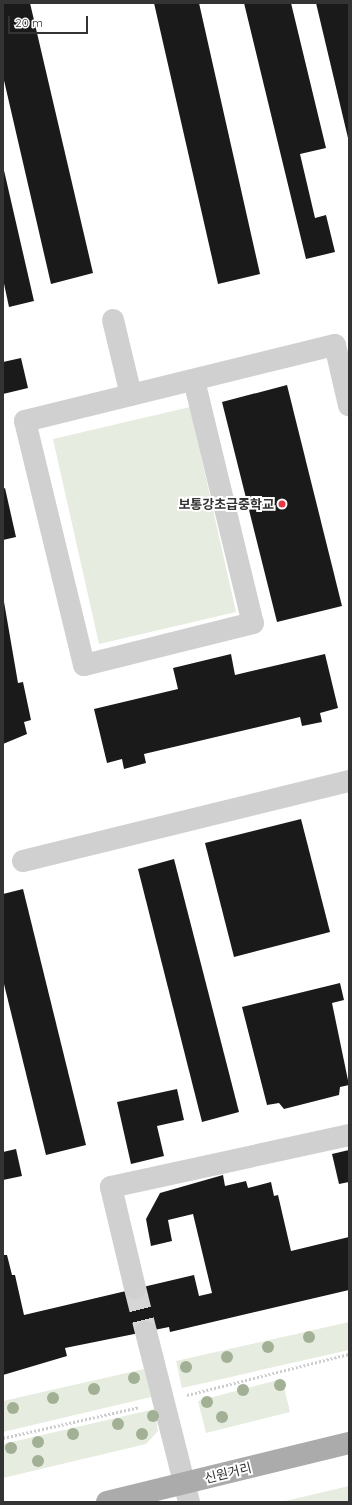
<!DOCTYPE html>
<html>
<head>
<meta charset="utf-8">
<style>
  body { margin:0 }
  #map { position:relative; width:352px; height:1505px; overflow:hidden; background:#fff; font-family:Quicksand,"Noto Sans KR",sans-serif }
  div>[style] { position:absolute }
  .green>* { inset:0; background:#e6ecdf }
  .building>* { inset:0; background:#1a1a1a }
  .minor-tunnel>* { height:22px; margin-top:-11px; transform-origin:0; background:repeating-linear-gradient(90deg,#d6d6d6 0 22px,transparent 0 33px) }
  .path>* { height:2.5px; margin-top:-1.25px; transform-origin:0; background:repeating-linear-gradient(90deg,#cdcdcd 0 2px,transparent 0 4px) }
  .minor>* { height:22px; margin:-11px; padding:0 11px; transform-origin:11px; border-radius:11px; background:#d0d0d0 }
  .major>* { height:22px; margin:-11px; padding:0 11px; transform-origin:11px; border-radius:11px; background:#ababab }
  .trees>* { width:12px; height:12px; margin:-6px; border-radius:50%; background:#a2b095 }
  .dots>* { width:11px; height:11px; translate:-50% -50%; box-sizing:border-box; border:2px solid #fff; border-radius:50% }
  span { translate:-50% -50%; white-space:nowrap; text-align:center; line-height:1.15; -webkit-text-stroke:4px #fff; paint-order:stroke }
  .poi-label { font-size:13px; color:#333; font-weight:700 }
  .right { translate:-100% -50%; text-align:right }
  .street-label { font-size:13px; color:#333 }
  .frame { position:absolute; inset:0; border:4px solid #333; pointer-events:none }
  .scale { position:absolute; left:8px; top:16px; width:80px; height:18px; box-sizing:border-box; border:2px solid #333; border-top:0; padding-left:5px; font-size:12px; line-height:14px; white-space:nowrap; color:#333; -webkit-text-stroke:3px #fff; paint-order:stroke }
</style>
</head>
<body>
<div id="map">
  <div class="green">
    <div style="clip-path:polygon(190px 407px,236px 612px,99px 644px,53px 439px)"></div>
    <div style="clip-path:polygon(349px 1322px,349px 1350px,182px 1388px,176px 1361px)"></div>
    <div style="clip-path:polygon(144px 1369px,151px 1397px,3px 1432px,3px 1401px)"></div>
    <div style="clip-path:polygon(282px 1379px,290px 1412px,206px 1433px,198px 1401px)"></div>
    <div style="clip-path:polygon(155px 1409px,158px 1431px,146px 1444px,3px 1478px,3px 1444px)"></div>
    <div style="clip-path:polygon(349px 1486px,349px 1502px,281px 1502px)"></div>
  </div>
  <div class="building">
    <div style="clip-path:polygon(3px 3px,30px 3px,93px 273px,51px 284px,3px 76px)"></div>
    <div style="clip-path:polygon(154px 3px,199px 3px,260px 274px,218px 284px)"></div>
    <div style="clip-path:polygon(244px 3px,291px 3px,326px 148px,300px 154px,315px 218px,326px 215px,335px 252px,306px 259px)"></div>
    <div style="clip-path:polygon(316px 3px,349px 3px,349px 138px,348px 138px)"></div>
    <div style="clip-path:polygon(3px 166px,34px 301px,9px 307px,3px 279px)"></div>
    <div style="clip-path:polygon(21px 358px,28px 388px,3px 394px,3px 362px)"></div>
    <div style="clip-path:polygon(287px 385px,342px 606px,277px 622px,222px 402px)"></div>
    <div style="clip-path:polygon(5px 488px,16px 537px,3px 540px,3px 489px)"></div>
    <div style="clip-path:polygon(3px 596px,18px 683px,23px 682px,31px 720px,24px 722px,27px 734px,3px 744px)"></div>
    <div style="clip-path:polygon(231px 654px,235px 675px,325px 654px,338px 708px,320px 713px,322px 722px,302px 726px,300px 717px,144px 754px,146px 763px,124px 769px,122px 759px,107px 763px,94px 709px,178px 689px,173px 668px)"></div>
    <div style="clip-path:polygon(301px 819px,330px 932px,234px 957px,205px 843px)"></div>
    <div style="clip-path:polygon(174px 859px,239px 1112px,202px 1122px,138px 869px)"></div>
    <div style="clip-path:polygon(23px 889px,86px 1145px,46px 1155px,3px 980px,3px 894px)"></div>
    <div style="clip-path:polygon(340px 983px,344px 1000px,332px 1003px,349px 1085px,340px 1087px,339px 1095px,284px 1109px,279px 1103px,267px 1105px,242px 1007px)"></div>
    <div style="clip-path:polygon(177px 1089px,184px 1120px,157px 1126px,164px 1156px,131px 1164px,117px 1102px)"></div>
    <div style="clip-path:polygon(16px 1149px,22px 1176px,3px 1180px,3px 1152px)"></div>
    <div style="clip-path:polygon(349px 1150px,349px 1182px,339px 1184px,332px 1154px)"></div>
    <div style="clip-path:polygon(223px 1175px,225px 1186px,246px 1181px,248px 1188px,271px 1182px,274px 1196px,278px 1195px,291px 1251px,349px 1237px,349px 1290px,170px 1332px,169px 1327px,65px 1348px,67px 1356px,3px 1375px,3px 1255px,7px 1255px,12px 1275px,15px 1275px,24px 1315px,194px 1275px,199px 1296px,212px 1293px,193px 1214px,168px 1220px,172px 1241px,151px 1246px,146px 1219px,160px 1193px)"></div>
  </div>
  <div class="minor-tunnel">
    <div style="left:135px;top:1288px;width:45px;rotate:76deg"></div>
  </div>
  <div class="path">
    <div style="left:187px;top:1395px;width:167px;rotate:-14.2deg"></div>
    <div style="left:3px;top:1438px;width:139px;rotate:-12.8deg"></div>
  </div>
  <div class="minor">
    <div style="left:113px;top:320px;width:77px;rotate:76.5deg"></div>
    <div style="left:194px;top:380px;width:250px;rotate:76.4deg"></div>
    <div style="left:253px;top:623px;width:174px;rotate:166deg"></div>
    <div style="left:84px;top:665px;width:251px;rotate:-103.6deg"></div>
    <div style="left:25px;top:421px;width:319px;rotate:-13.8deg"></div>
    <div style="left:335px;top:345px;width:62px;rotate:76.9deg"></div>
    <div style="left:23px;top:861px;width:336px;rotate:-13.8deg"></div>
    <div style="left:135px;top:1288px;width:104px;rotate:-103.4deg"></div>
    <div style="left:111px;top:1187px;width:244px;rotate:-12.3deg"></div>
    <div style="left:146px;top:1332px;width:175px;rotate:75.8deg"></div>
  </div>
  <div class="major">
    <div style="left:107px;top:1502px;width:249px;rotate:-13.7deg"></div>
  </div>
  <div class="trees">
    <div style="left:309px;top:1337px"></div>
    <div style="left:268px;top:1347px"></div>
    <div style="left:227px;top:1357px"></div>
    <div style="left:186px;top:1367px"></div>
    <div style="left:134px;top:1378px"></div>
    <div style="left:280px;top:1385px"></div>
    <div style="left:94px;top:1389px"></div>
    <div style="left:243px;top:1390px"></div>
    <div style="left:53px;top:1398px"></div>
    <div style="left:207px;top:1402px"></div>
    <div style="left:13px;top:1408px"></div>
    <div style="left:153px;top:1416px"></div>
    <div style="left:222px;top:1417px"></div>
    <div style="left:118px;top:1424px"></div>
    <div style="left:73px;top:1434px"></div>
    <div style="left:142px;top:1434px"></div>
    <div style="left:38px;top:1442px"></div>
    <div style="left:11px;top:1448px"></div>
    <div style="left:38px;top:1461px"></div>
  </div>
  <div class="dots">
    <div style="left:282px;top:504px;background:#e63946"></div>
  </div>
  <div class="poi-label">
    <span class="right" style="left:274px;top:504px">보통강초급중학교</span>
  </div>
  <div class="street-label">
    <span style="left:228px;top:1473px;rotate:-14deg">신원거리</span>
  </div>
  <div class="frame"></div>
  <div class="scale">20 m</div>
</div>
</body>
</html>
